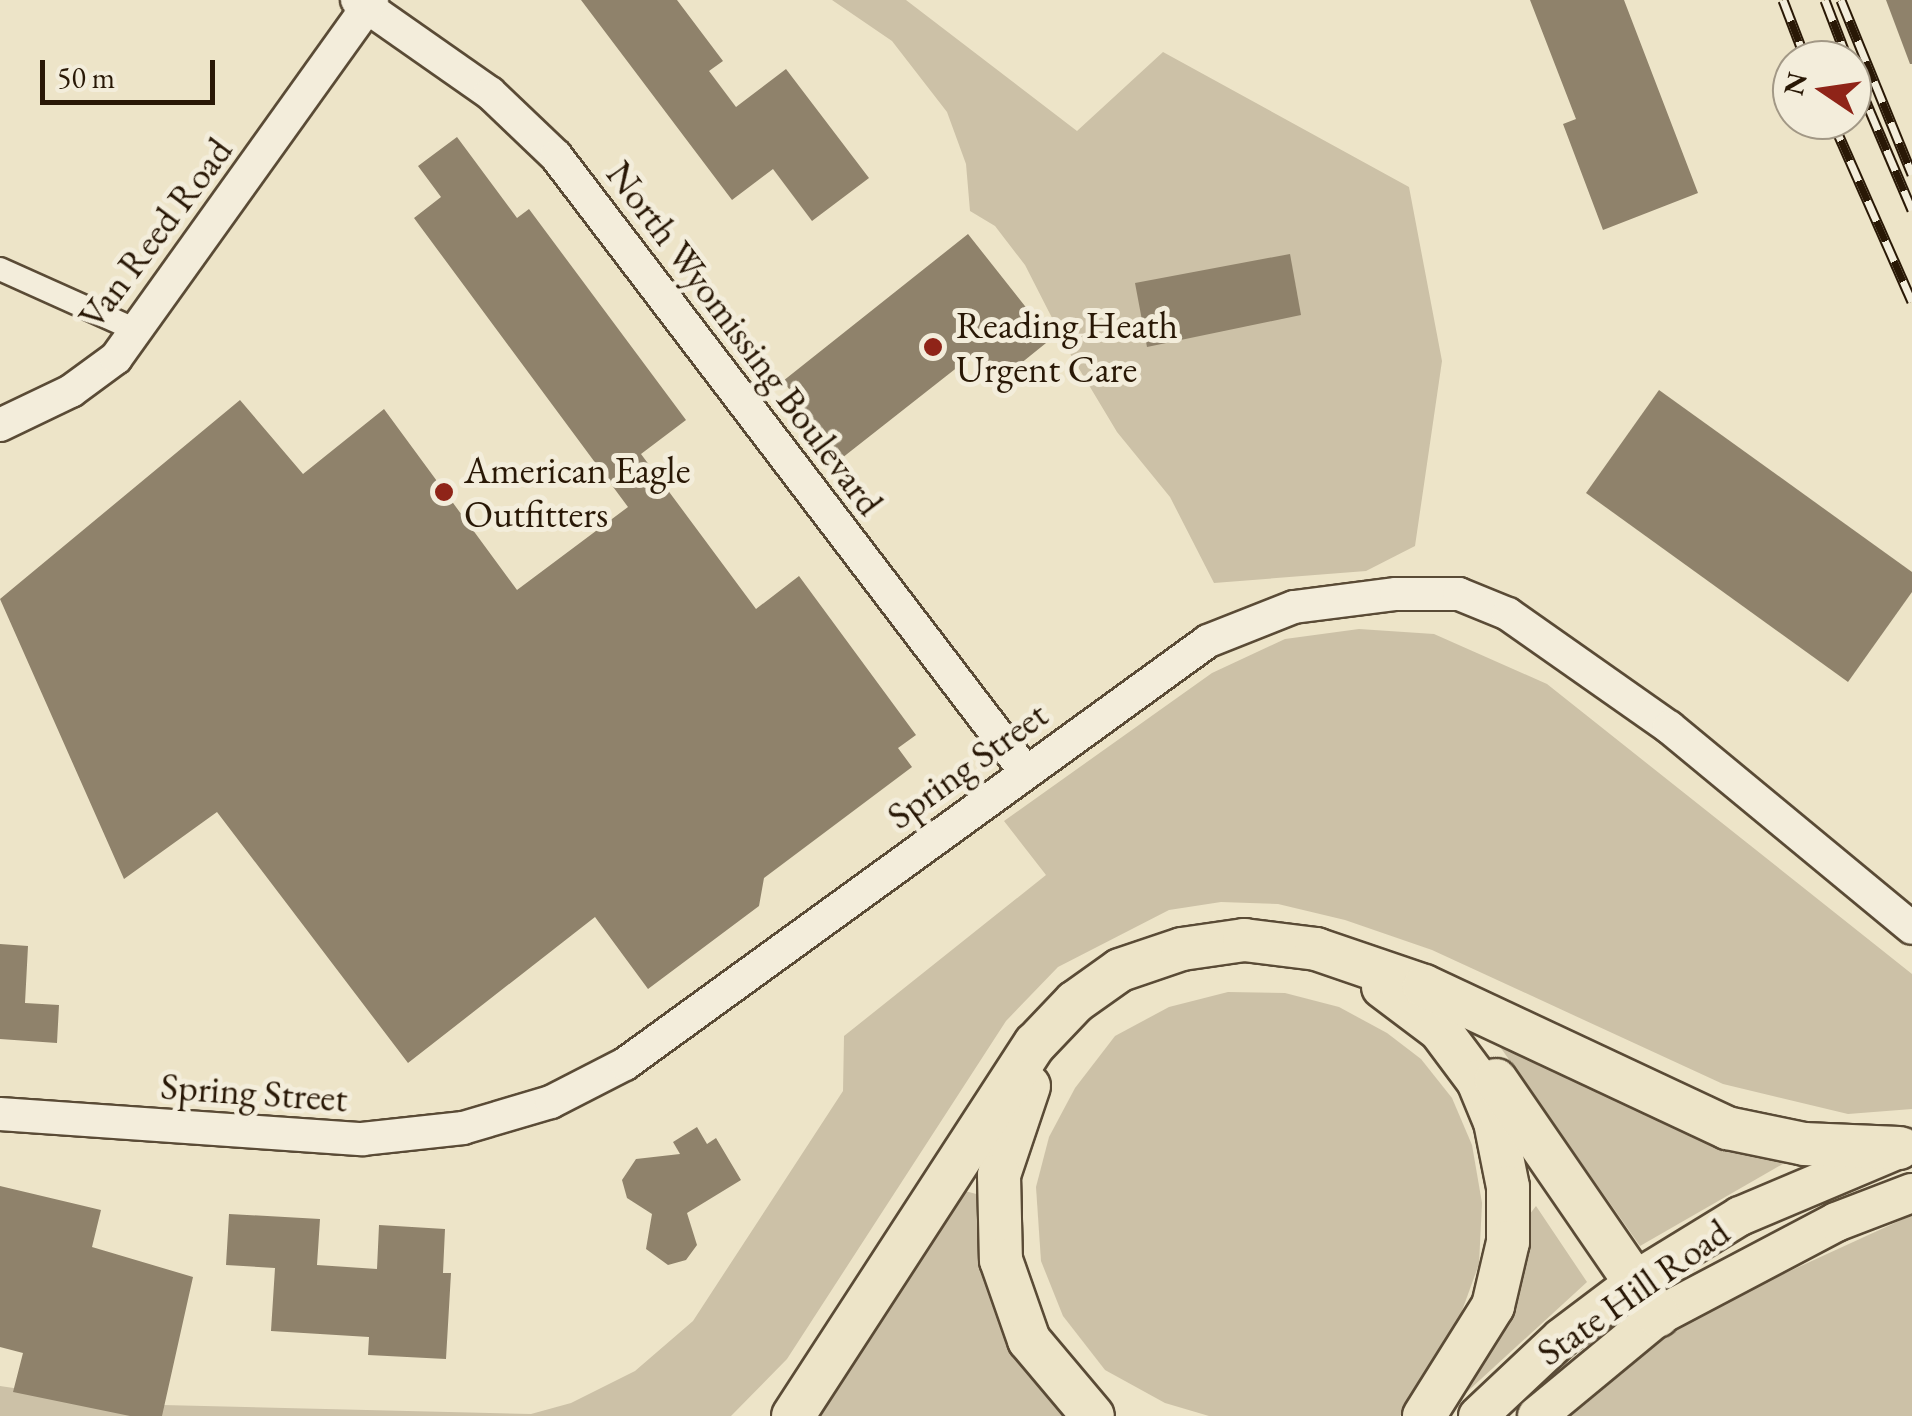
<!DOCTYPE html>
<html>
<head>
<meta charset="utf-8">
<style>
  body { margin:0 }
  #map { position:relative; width:1912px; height:1416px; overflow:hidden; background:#ede4c8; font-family:"EB Garamond",serif }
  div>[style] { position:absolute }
  .green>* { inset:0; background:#ccc1a7 }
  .building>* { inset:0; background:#8f826b }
  .roads { filter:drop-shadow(2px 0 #5a4b36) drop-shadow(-2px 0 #5a4b36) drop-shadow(0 2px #5a4b36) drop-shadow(0 -2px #5a4b36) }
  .street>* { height:22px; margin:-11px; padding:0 11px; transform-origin:11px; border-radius:11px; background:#f3eddb }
  .secondary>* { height:32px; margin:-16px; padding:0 16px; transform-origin:16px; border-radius:16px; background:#f3eddb }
  .primary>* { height:38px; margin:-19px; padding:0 19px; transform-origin:19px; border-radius:19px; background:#ede4c8 }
  .highway>* { height:42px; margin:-21px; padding:0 21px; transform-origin:21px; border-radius:21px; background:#ede4c8 }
  .rail>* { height:11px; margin-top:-5.5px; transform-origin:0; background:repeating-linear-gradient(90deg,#f3eddb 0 22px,#291806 0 44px); box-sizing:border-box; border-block:2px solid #291806 }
  .dots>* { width:28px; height:28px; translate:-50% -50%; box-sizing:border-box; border:5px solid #f3eddb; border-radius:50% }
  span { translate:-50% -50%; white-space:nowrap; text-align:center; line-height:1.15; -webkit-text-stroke:10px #f3eddb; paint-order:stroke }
  .street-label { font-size:38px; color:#291806 }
  .poi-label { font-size:38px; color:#291806 }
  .left { translate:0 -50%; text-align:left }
  .north { position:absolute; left:1772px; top:40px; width:100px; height:100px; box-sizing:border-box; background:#f3eddb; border:2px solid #a29886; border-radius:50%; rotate:283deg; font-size:28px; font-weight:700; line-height:40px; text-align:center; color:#291806 }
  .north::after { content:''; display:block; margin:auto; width:35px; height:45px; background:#8f2418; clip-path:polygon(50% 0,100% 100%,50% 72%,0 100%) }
  .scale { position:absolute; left:40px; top:60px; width:175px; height:45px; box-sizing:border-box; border:5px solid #291806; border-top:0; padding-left:12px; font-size:30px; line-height:35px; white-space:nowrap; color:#291806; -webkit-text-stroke:8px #f3eddb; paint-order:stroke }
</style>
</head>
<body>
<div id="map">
  <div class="green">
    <div style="clip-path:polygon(832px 0,906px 0,1077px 131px,1163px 52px,1409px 187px,1442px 361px,1415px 546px,1366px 571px,1214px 583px,1170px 497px,1117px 432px,1072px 357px,1025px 265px,995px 226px,970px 211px,966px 164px,947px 112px,892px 41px)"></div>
    <div style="clip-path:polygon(1359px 629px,1434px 634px,1547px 684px,1912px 974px,1912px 1109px,1848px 1114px,1723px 1084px,1432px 950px,1345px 920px,1278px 904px,1221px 902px,1169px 910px,1058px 967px,1006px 1021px,787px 1359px,731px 1416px,0 1416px,0 1386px,121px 1404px,531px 1414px,571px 1403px,635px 1371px,693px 1321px,843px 1091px,844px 1036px,1046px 875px,1004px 821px,1212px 673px,1285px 639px)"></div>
    <div style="clip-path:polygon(1228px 992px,1285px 993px,1339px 1007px,1387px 1033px,1421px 1059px,1452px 1098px,1472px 1145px,1482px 1203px,1479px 1264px,1455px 1330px,1400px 1416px,1209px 1416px,1165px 1403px,1105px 1370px,1063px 1316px,1041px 1261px,1036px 1187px,1049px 1137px,1075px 1088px,1115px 1036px,1169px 1007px)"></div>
    <div style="clip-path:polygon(1491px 1034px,1788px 1161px,1640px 1246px)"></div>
    <div style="clip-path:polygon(961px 1190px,984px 1196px,1073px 1416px,813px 1416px)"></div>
    <div style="clip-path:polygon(1536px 1206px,1587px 1282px,1457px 1401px,1501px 1333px,1526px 1219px)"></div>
    <div style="clip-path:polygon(1912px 1215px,1912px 1416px,1564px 1416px,1595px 1385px,1707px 1309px)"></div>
  </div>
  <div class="building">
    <div style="clip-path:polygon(581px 0,677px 0,723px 61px,709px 71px,736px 107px,786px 69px,869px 178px,812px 221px,773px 169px,732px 200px)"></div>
    <div style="clip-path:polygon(1530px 0,1624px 0,1698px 193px,1603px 230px,1563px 124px,1576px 119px)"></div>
    <div style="clip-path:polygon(1886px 0,1912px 0,1912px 64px,1910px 64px)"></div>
    <div style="clip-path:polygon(457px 137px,517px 218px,529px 209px,686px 420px,641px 454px,756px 609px,799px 576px,916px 735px,898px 748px,912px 767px,764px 878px,759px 906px,648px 989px,595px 917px,408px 1063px,217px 812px,124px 879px,0 599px,240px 400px,303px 474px,384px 409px,517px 590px,628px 507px,414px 218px,441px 197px,418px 166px)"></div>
    <div style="clip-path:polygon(968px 234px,1051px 339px,1009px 373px,987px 373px,973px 355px,842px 458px,783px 381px)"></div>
    <div style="clip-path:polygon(1290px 254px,1301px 315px,1147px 347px,1135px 283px)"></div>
    <div style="clip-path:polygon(1659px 390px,1912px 572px,1912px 592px,1848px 682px,1586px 493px)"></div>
    <div style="clip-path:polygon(0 944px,28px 946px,25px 1003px,59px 1005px,57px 1043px,0 1039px)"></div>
    <div style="clip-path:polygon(697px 1127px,707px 1144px,716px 1138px,741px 1180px,687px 1213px,697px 1245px,686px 1260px,668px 1265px,646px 1249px,652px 1214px,627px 1198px,622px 1180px,636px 1159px,680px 1154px,673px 1142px)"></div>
    <div style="clip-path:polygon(0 1186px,101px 1210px,92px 1247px,193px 1277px,162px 1416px,130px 1416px,13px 1392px,23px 1353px,0 1347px)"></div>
    <div style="clip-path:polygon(229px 1214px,320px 1219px,317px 1265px,377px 1269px,379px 1225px,445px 1229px,443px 1273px,451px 1273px,446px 1359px,368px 1355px,369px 1337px,271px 1331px,275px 1268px,226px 1265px)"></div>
  </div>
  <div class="roads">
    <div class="street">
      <div style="left:0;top:269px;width:151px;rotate:24.2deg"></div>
    </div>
    <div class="secondary">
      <div style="left:357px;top:0;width:162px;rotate:35deg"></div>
      <div style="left:490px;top:93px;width:91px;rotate:43.7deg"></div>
      <div style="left:556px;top:156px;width:773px;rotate:52.67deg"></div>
      <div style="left:0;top:425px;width:79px;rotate:-25.6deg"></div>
      <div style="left:71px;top:391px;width:56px;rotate:-36.3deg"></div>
      <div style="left:116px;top:358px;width:440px;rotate:-54.4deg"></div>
      <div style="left:0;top:1114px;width:363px;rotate:4deg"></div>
      <div style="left:362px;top:1139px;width:102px;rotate:-6.2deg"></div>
      <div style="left:463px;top:1128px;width:92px;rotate:-16.5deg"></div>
      <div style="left:551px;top:1102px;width:83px;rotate:-27.2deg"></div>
      <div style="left:625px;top:1064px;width:720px;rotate:-35.96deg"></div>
      <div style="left:1208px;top:641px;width:92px;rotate:-21.6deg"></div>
      <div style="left:1294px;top:607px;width:103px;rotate:-7.3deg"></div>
      <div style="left:1396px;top:594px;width:63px"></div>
      <div style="left:1459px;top:594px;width:53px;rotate:22.2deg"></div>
      <div style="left:1508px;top:614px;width:197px;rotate:35.1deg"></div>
      <div style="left:1669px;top:727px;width:315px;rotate:39.6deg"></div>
    </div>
    <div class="primary">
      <div style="left:1478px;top:1416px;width:114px;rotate:-43.2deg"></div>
      <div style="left:1561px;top:1338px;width:108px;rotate:-37.1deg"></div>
      <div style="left:1647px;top:1273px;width:109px;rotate:-31.5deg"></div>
      <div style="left:1740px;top:1216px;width:177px;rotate:-22.9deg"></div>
      <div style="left:1537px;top:1416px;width:157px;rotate:-39.6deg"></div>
      <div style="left:1658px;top:1316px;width:201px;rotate:-27.8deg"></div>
      <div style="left:1836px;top:1222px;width:81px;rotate:-20.9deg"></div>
    </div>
    <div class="highway">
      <div style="left:1383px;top:987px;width:71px;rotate:37deg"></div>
      <div style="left:1440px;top:1030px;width:64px;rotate:53.3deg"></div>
      <div style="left:1478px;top:1081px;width:44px;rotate:67.5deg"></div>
      <div style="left:1495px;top:1122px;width:66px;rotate:78.7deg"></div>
      <div style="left:1508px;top:1187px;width:55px;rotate:90deg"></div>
      <div style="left:1508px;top:1242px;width:66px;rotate:103.2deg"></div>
      <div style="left:1493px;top:1306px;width:130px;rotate:122.1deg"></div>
      <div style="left:1496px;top:1080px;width:286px;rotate:55.5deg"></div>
      <div style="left:1029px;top:1086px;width:94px;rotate:108.6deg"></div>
      <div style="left:999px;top:1175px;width:85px;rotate:88.7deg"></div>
      <div style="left:1001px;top:1260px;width:85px;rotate:70.7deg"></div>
      <div style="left:1029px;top:1340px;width:99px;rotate:49.9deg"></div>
      <div style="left:793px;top:1416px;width:444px;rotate:-57deg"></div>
      <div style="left:1035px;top:1044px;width:58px;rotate:-46.4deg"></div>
      <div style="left:1075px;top:1002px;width:55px;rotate:-35.4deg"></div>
      <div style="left:1120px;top:970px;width:65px;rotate:-18.7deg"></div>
      <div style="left:1182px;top:949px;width:63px;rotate:-8.3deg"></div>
      <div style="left:1244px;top:940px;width:73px;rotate:7.1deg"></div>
      <div style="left:1316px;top:949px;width:114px;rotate:18.9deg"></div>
      <div style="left:1424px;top:986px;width:335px;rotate:25.1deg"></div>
      <div style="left:1727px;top:1128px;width:79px;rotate:11.7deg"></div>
      <div style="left:1804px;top:1144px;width:95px;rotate:2.4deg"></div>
    </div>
  </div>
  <div class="rail">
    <div style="left:1783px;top:0;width:64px;rotate:69deg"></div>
    <div style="left:1825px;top:0;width:64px;rotate:69deg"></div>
    <div style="left:1841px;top:0;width:188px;rotate:67.8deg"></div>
    <div style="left:1852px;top:69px;width:153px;rotate:66.9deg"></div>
    <div style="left:1832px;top:120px;width:198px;rotate:66.2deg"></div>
  </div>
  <div class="dots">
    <div style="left:933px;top:347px;background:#8f2418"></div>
    <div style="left:444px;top:492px;background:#8f2418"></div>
  </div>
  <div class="street-label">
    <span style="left:155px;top:233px;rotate:-53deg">Van Reed Road</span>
    <span style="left:745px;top:338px;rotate:53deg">North Wyomissing Boulevard</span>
    <span style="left:967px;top:765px;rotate:-36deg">Spring Street</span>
    <span style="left:254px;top:1092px;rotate:4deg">Spring Street</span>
    <span style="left:1633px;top:1292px;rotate:-35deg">State Hill Road</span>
  </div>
  <div class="poi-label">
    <span class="left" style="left:956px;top:347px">Reading Heath<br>Urgent Care</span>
    <span class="left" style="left:464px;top:492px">American Eagle<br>Outfitters</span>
  </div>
  <div class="north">N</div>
  <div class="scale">50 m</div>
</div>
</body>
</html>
